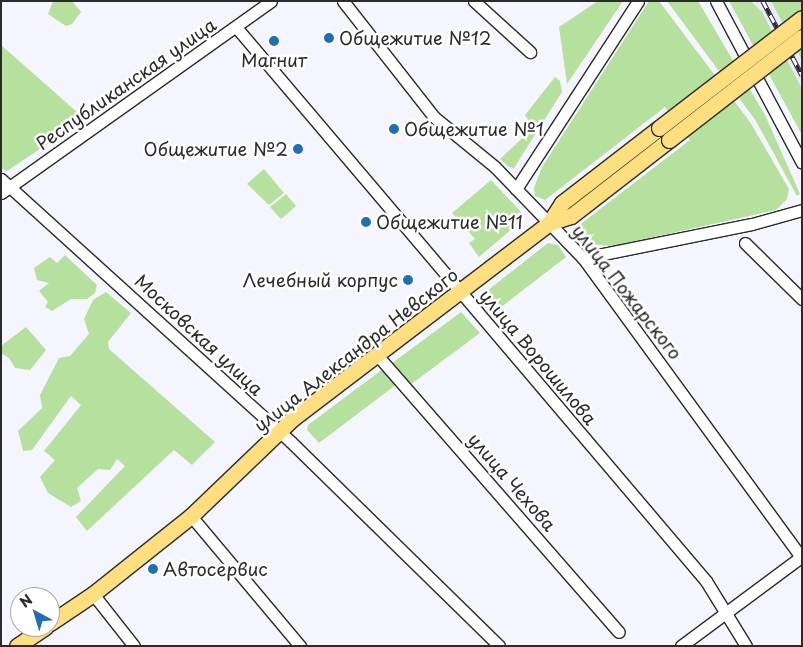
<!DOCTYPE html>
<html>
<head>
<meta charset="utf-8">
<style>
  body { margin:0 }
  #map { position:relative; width:803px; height:647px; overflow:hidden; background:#f5f5ff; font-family:"Playpen Sans",sans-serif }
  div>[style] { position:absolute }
  .built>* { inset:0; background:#e9e9ff }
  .green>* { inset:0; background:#b6e09d }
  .roads { filter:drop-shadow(1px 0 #2b2b2b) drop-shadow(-1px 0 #2b2b2b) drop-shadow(0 1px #2b2b2b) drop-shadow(0 -1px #2b2b2b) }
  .minor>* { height:11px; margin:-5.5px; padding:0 5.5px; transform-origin:5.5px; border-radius:5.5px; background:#fff }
  .major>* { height:15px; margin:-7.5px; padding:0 7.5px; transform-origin:7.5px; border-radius:7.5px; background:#fedf80 }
  .rail>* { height:4.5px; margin-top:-2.25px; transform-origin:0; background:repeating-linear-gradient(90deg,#fff 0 8px,#2b2b2b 0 16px); box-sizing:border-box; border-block:1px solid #2b2b2b }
  .bridges { filter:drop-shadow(1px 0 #2b2b2b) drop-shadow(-1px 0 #2b2b2b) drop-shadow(0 1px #2b2b2b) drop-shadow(0 -1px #2b2b2b) }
  .major-bridge>* { height:15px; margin:-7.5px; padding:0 7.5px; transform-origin:7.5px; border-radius:7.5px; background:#fedf80 }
  .dots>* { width:14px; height:14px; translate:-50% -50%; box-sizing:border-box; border:2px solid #fff; border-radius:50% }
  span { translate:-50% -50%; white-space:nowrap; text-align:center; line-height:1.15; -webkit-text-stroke:5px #fff; paint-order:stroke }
  .poi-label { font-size:18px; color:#2b2b2b }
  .left { translate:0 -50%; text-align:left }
  .right { translate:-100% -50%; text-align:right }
  .street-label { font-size:18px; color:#2b2b2b }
  .frame { position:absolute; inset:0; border:2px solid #2b2b2b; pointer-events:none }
  .north { position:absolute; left:10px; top:587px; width:50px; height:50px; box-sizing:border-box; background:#fff; border:1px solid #aaa; border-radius:50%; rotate:321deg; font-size:14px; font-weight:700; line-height:20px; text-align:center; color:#2b2b2b }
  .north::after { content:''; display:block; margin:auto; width:18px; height:22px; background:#1f6fb2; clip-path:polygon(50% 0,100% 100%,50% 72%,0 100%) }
</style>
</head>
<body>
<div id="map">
  <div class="built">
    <div style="clip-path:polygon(754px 1px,771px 1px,802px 60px,802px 90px)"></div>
  </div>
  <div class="green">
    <div style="clip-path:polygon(53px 1px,72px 1px,81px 12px,72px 24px,66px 26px,48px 14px)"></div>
    <div style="clip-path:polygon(598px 1px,623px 1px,567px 84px,559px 27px)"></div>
    <div style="clip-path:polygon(649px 1px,659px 1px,750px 122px,789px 189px,787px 199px,776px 210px,613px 246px,587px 244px,578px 234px,577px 228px,582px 223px,690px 140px,665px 107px,545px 200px,535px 196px,534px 188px,542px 167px)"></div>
    <div style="clip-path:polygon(667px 1px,698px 1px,765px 115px,800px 194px,797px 196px,756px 121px)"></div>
    <div style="clip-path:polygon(729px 1px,751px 1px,762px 12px,802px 89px,802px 135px)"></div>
    <div style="clip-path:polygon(771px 1px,802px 1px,802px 60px)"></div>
    <div style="clip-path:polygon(1px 45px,85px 119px,7px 171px,1px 168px)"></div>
    <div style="clip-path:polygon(555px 77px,560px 81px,562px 92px,514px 168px,509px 167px,500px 159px,533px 128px,525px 115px)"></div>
    <div style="clip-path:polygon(264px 169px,284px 193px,269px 205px,247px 184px)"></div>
    <div style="clip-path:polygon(491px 180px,522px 213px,521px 221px,479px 257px,469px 243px,475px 239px,452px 213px)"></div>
    <div style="clip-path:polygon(286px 194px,296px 206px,281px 219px,270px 207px)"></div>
    <div style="clip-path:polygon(548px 243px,558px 245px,566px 257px,492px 314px,478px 298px)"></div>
    <div style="clip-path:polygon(65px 255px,97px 285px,95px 293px,87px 299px,71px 299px,52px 311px,45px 307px,48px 302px,39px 291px,49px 283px,37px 280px,34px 268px,50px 257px,57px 263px)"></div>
    <div style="clip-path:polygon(106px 292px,131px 313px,108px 342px,109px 349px,215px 442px,192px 465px,174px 450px,87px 531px,76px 517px,125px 466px,117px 459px,110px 470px,98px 469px,77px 488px,81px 501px,71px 507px,48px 493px,40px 477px,55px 460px,44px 451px,81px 405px,71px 396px,32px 450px,23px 451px,18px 431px,42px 408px,40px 395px,59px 358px,70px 356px,89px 334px,84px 319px,93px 300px)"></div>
    <div style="clip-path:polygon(461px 312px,480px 333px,410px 385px,391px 364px)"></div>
    <div style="clip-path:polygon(26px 327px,46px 350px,30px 370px,15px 368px,9px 358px,1px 353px,1px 346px)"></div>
    <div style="clip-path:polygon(383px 369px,397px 384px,319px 443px,307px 430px,308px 425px)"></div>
  </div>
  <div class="roads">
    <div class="minor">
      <div style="left:343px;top:1px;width:147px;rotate:51.9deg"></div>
      <div style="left:434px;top:117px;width:79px;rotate:39.3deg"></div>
      <div style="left:495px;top:167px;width:127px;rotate:46deg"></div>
      <div style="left:583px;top:258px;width:371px;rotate:53.9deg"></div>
      <div style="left:474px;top:1px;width:76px;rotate:42.3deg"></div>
      <div style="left:716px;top:1px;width:183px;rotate:62deg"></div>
      <div style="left:236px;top:27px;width:727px;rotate:49.69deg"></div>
      <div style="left:706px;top:581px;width:76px;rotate:58.4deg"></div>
      <div style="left:1px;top:179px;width:391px;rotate:42.2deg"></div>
      <div style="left:291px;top:442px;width:291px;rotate:44.4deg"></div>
      <div style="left:516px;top:189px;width:224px;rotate:-57deg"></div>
      <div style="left:1px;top:193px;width:331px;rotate:-35.4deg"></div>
      <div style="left:745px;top:243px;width:80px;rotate:44.5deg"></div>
      <div style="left:583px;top:258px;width:172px;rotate:-11.4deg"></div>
      <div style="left:752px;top:224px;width:52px;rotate:-15.6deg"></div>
      <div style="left:378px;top:356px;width:366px;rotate:48.9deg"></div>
      <div style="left:191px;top:516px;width:170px;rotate:50deg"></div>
      <div style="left:93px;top:594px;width:66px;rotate:51.7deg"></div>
      <div style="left:681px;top:646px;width:151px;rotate:-36.6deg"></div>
    </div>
    <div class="major">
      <div style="left:549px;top:223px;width:24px;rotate:-57deg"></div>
      <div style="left:562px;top:203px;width:123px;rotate:-37.7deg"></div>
      <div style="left:50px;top:623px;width:52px;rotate:-34deg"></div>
      <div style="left:93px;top:594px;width:125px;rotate:-38.5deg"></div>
      <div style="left:191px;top:516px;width:140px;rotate:-43.8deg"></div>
      <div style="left:292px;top:419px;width:323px;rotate:-37.3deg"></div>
      <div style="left:549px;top:223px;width:23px;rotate:-18deg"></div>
      <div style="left:571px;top:216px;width:124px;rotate:-37.8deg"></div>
      <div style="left:17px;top:646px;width:34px;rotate:-34deg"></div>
    </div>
  </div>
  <div class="rail">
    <div style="left:763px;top:1px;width:84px;rotate:62.2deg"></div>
  </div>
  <div class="bridges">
    <div class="major-bridge">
      <div style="left:659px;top:128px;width:180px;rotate:-37.6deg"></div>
      <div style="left:669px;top:140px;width:168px;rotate:-37.8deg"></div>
    </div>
  </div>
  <div class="dots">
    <div style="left:329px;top:38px;background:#1f6fb2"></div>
    <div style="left:274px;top:41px;background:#1f6fb2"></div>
    <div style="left:394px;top:129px;background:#1f6fb2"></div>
    <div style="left:298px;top:149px;background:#1f6fb2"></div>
    <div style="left:366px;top:222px;background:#1f6fb2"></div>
    <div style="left:408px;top:280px;background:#1f6fb2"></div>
    <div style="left:153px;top:569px;background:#1f6fb2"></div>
  </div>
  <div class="poi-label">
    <span class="left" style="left:339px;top:38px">Общежитие №12</span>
    <span style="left:274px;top:60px">Магнит</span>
    <span class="left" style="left:404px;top:129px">Общежитие №1</span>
    <span class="right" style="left:288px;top:149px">Общежитие №2</span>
    <span class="left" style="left:376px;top:222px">Общежитие №11</span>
    <span class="right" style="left:398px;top:280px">Лечебный корпус</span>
    <span class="left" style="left:163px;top:569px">Автосервис</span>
  </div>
  <div class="street-label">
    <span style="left:126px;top:84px;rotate:-35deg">Республиканская улица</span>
    <span style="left:627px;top:292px;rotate:52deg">улица Пожарского</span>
    <span style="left:199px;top:335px;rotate:43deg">Московская улица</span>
    <span style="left:356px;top:350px;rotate:-38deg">улица Александра Невского</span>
    <span style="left:538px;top:357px;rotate:50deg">улица Ворошилова</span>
    <span style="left:512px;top:482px;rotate:49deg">улица Чехова</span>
  </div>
  <div class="frame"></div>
  <div class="north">N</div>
</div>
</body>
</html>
